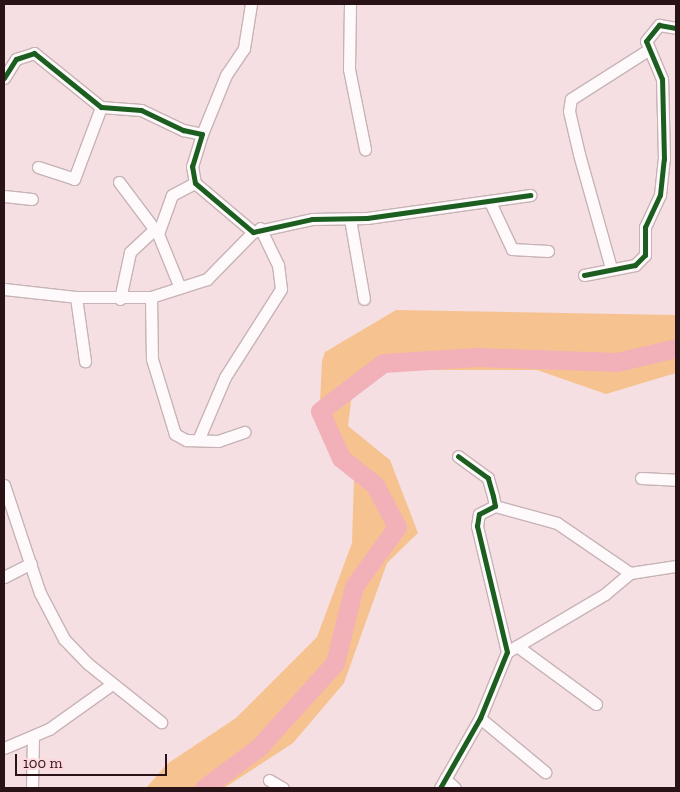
<!DOCTYPE html>
<html>
<head>
<meta charset="utf-8">
<style>
  body { margin:0 }
  #map { position:relative; width:680px; height:792px; overflow:hidden; background:#f5dfe2; font-family:"Zilla Slab",serif }
  div>[style] { position:absolute }
  .green>* { inset:0; background:#f6c390 }
  .river>* { height:19px; margin:-9.5px; padding:0 9.5px; transform-origin:9.5px; border-radius:9.5px; background:#f2b0b9 }
  .roads { filter:drop-shadow(1px 0 #c7b3b5) drop-shadow(-1px 0 #c7b3b5) drop-shadow(0 1px #c7b3b5) drop-shadow(0 -1px #c7b3b5) }
  .minor>* { height:11px; margin:-5.5px; padding:0 5.5px; transform-origin:5.5px; border-radius:5.5px; background:#fefafb }
  .cycleway>* { height:5px; margin:-2.5px; padding:0 2.5px; transform-origin:2.5px; border-radius:2.5px; background:#1b5e20 }
  span { translate:-50% -50%; white-space:nowrap; text-align:center; line-height:1.15; -webkit-text-stroke:4.5px #fdd7db; paint-order:stroke }
  .frame { position:absolute; inset:0; border:5px solid #291317; pointer-events:none }
  .scale { position:absolute; left:15px; top:754px; width:152px; height:22px; box-sizing:border-box; border:2px solid #291317; border-top:0; padding-left:6px; font-size:15px; line-height:18px; white-space:nowrap; color:#291317; -webkit-text-stroke:4px #fdd7db; paint-order:stroke }
</style>
</head>
<body>
<div id="map">
  <div class="green">
    <div style="clip-path:polygon(396px 310px,676px 315px,676px 373px,606px 394px,537px 370px,392px 370px,354px 378px,348px 426px,390px 460px,418px 533px,387px 563px,344px 683px,293px 743px,224px 788px,146px 788px,167px 764px,236px 718px,317px 637px,352px 543px,354px 477px,319px 422px,322px 361px,325px 352px)"></div>
  </div>
  <div class="river">
    <div style="left:204px;top:788px;width:69px;rotate:-36.7deg"></div>
    <div style="left:259px;top:747px;width:113px;rotate:-47.9deg"></div>
    <div style="left:335px;top:663px;width:79px;rotate:-76.1deg"></div>
    <div style="left:354px;top:586px;width:73px;rotate:-53.9deg"></div>
    <div style="left:397px;top:527px;width:47px;rotate:-117.6deg"></div>
    <div style="left:375px;top:485px;width:43px;rotate:-141.5deg"></div>
    <div style="left:341px;top:458px;width:51px;rotate:-114.1deg"></div>
    <div style="left:320px;top:411px;width:79px;rotate:-37.3deg"></div>
    <div style="left:383px;top:363px;width:94px;rotate:-3.7deg"></div>
    <div style="left:477px;top:357px;width:140px;rotate:2deg"></div>
    <div style="left:617px;top:362px;width:61px;rotate:-13.3deg"></div>
  </div>
  <div class="roads">
    <div class="minor">
      <div style="left:350px;top:4px;width:65px;rotate:90.9deg"></div>
      <div style="left:349px;top:69px;width:82px;rotate:78.7deg"></div>
      <div style="left:4px;top:78px;width:22px;rotate:-58deg"></div>
      <div style="left:16px;top:59px;width:19px;rotate:-18deg"></div>
      <div style="left:34px;top:53px;width:86px;rotate:38.9deg"></div>
      <div style="left:101px;top:107px;width:40px;rotate:4.3deg"></div>
      <div style="left:141px;top:110px;width:47px;rotate:25.5deg"></div>
      <div style="left:183px;top:130px;width:19px;rotate:12deg"></div>
      <div style="left:202px;top:134px;width:34px;rotate:107deg"></div>
      <div style="left:192px;top:166px;width:17px;rotate:80deg"></div>
      <div style="left:195px;top:183px;width:76px;rotate:40.2deg"></div>
      <div style="left:253px;top:232px;width:60px;rotate:-12.4deg"></div>
      <div style="left:312px;top:219px;width:55px;rotate:-1deg"></div>
      <div style="left:367px;top:218px;width:165px;rotate:-8deg"></div>
      <div style="left:202px;top:134px;width:64px;rotate:-67.9deg"></div>
      <div style="left:226px;top:75px;width:32px;rotate:-56deg"></div>
      <div style="left:244px;top:48px;width:45px;rotate:-81deg"></div>
      <div style="left:38px;top:167px;width:38px;rotate:18deg"></div>
      <div style="left:74px;top:179px;width:77px;rotate:-69.4deg"></div>
      <div style="left:119px;top:182px;width:65px;rotate:53.1deg"></div>
      <div style="left:158px;top:234px;width:58px;rotate:67.8deg"></div>
      <div style="left:4px;top:196px;width:28px;rotate:6deg"></div>
      <div style="left:490px;top:202px;width:52px;rotate:64.9deg"></div>
      <div style="left:512px;top:249px;width:36px;rotate:3deg"></div>
      <div style="left:350px;top:219px;width:81px;rotate:80.1deg"></div>
      <div style="left:158px;top:234px;width:41px;rotate:-70.3deg"></div>
      <div style="left:172px;top:195px;width:26px;rotate:-28deg"></div>
      <div style="left:611px;top:268px;width:118px;rotate:-105.7deg"></div>
      <div style="left:579px;top:154px;width:44px;rotate:-103.1deg"></div>
      <div style="left:569px;top:111px;width:12px;rotate:-81deg"></div>
      <div style="left:571px;top:99px;width:91px;rotate:-32.5deg"></div>
      <div style="left:584px;top:275px;width:52px;rotate:-11.1deg"></div>
      <div style="left:635px;top:265px;width:14px;rotate:-45deg"></div>
      <div style="left:645px;top:255px;width:28px;rotate:-90deg"></div>
      <div style="left:645px;top:227px;width:35px;rotate:-65deg"></div>
      <div style="left:660px;top:195px;width:36px;rotate:-84deg"></div>
      <div style="left:664px;top:159px;width:80px;rotate:-91.4deg"></div>
      <div style="left:662px;top:79px;width:41px;rotate:-112.8deg"></div>
      <div style="left:646px;top:41px;width:21px;rotate:-51deg"></div>
      <div style="left:659px;top:25px;width:17px;rotate:10deg"></div>
      <div style="left:4px;top:289px;width:72px;rotate:6.3deg"></div>
      <div style="left:76px;top:297px;width:75px"></div>
      <div style="left:151px;top:297px;width:59px;rotate:-17.8deg"></div>
      <div style="left:207px;top:279px;width:66px;rotate:-45.6deg"></div>
      <div style="left:76px;top:297px;width:65px;rotate:82deg"></div>
      <div style="left:151px;top:297px;width:62px;rotate:89.1deg"></div>
      <div style="left:152px;top:359px;width:78px;rotate:73deg"></div>
      <div style="left:175px;top:434px;width:13px;rotate:29deg"></div>
      <div style="left:186px;top:440px;width:32px;rotate:2deg"></div>
      <div style="left:218px;top:441px;width:28px;rotate:-19deg"></div>
      <div style="left:120px;top:299px;width:48px;rotate:-78deg"></div>
      <div style="left:130px;top:252px;width:33px;rotate:-43deg"></div>
      <div style="left:199px;top:438px;width:66px;rotate:-66.9deg"></div>
      <div style="left:225px;top:377px;width:104px;rotate:-57.5deg"></div>
      <div style="left:281px;top:289px;width:24px;rotate:-97deg"></div>
      <div style="left:278px;top:265px;width:41px;rotate:-115.9deg"></div>
      <div style="left:641px;top:478px;width:35px;rotate:3deg"></div>
      <div style="left:4px;top:485px;width:114px;rotate:71.6deg"></div>
      <div style="left:40px;top:593px;width:52px;rotate:62.4deg"></div>
      <div style="left:64px;top:639px;width:33px;rotate:46deg"></div>
      <div style="left:87px;top:663px;width:95px;rotate:38.6deg"></div>
      <div style="left:495px;top:506px;width:64px;rotate:15.3deg"></div>
      <div style="left:557px;top:523px;width:88px;rotate:34.4deg"></div>
      <div style="left:630px;top:573px;width:47px;rotate:-8.7deg"></div>
      <div style="left:4px;top:577px;width:30px;rotate:-27deg"></div>
      <div style="left:517px;top:646px;width:98px;rotate:36.3deg"></div>
      <div style="left:507px;top:652px;width:114px;rotate:-30.6deg"></div>
      <div style="left:605px;top:594px;width:33px;rotate:-40deg"></div>
      <div style="left:480px;top:718px;width:85px;rotate:39.7deg"></div>
      <div style="left:4px;top:748px;width:49px;rotate:-22.9deg"></div>
      <div style="left:49px;top:729px;width:77px;rotate:-35.5deg"></div>
      <div style="left:445px;top:779px;width:13px;rotate:42deg"></div>
      <div style="left:269px;top:780px;width:16px;rotate:30deg"></div>
      <div style="left:32px;top:788px;width:51px;rotate:-88.9deg"></div>
      <div style="left:440px;top:788px;width:81px;rotate:-60.3deg"></div>
      <div style="left:480px;top:718px;width:71px;rotate:-67.8deg"></div>
      <div style="left:507px;top:652px;width:130px;rotate:-103.4deg"></div>
      <div style="left:477px;top:526px;width:12px;rotate:-81deg"></div>
      <div style="left:479px;top:514px;width:18px;rotate:-27deg"></div>
      <div style="left:495px;top:506px;width:10px;rotate:-101deg"></div>
      <div style="left:493px;top:496px;width:19px;rotate:-106deg"></div>
      <div style="left:488px;top:478px;width:37px;rotate:-144deg"></div>
    </div>
  </div>
  <div class="cycleway">
    <div style="left:4px;top:78px;width:22px;rotate:-58deg"></div>
    <div style="left:16px;top:59px;width:19px;rotate:-18deg"></div>
    <div style="left:34px;top:53px;width:86px;rotate:38.9deg"></div>
    <div style="left:101px;top:107px;width:40px;rotate:4.3deg"></div>
    <div style="left:141px;top:110px;width:47px;rotate:25.5deg"></div>
    <div style="left:183px;top:130px;width:19px;rotate:12deg"></div>
    <div style="left:202px;top:134px;width:34px;rotate:107deg"></div>
    <div style="left:192px;top:166px;width:17px;rotate:80deg"></div>
    <div style="left:195px;top:183px;width:76px;rotate:40.2deg"></div>
    <div style="left:253px;top:232px;width:60px;rotate:-12.4deg"></div>
    <div style="left:312px;top:219px;width:55px;rotate:-1deg"></div>
    <div style="left:367px;top:218px;width:165px;rotate:-8deg"></div>
    <div style="left:584px;top:275px;width:52px;rotate:-11.1deg"></div>
    <div style="left:635px;top:265px;width:14px;rotate:-45deg"></div>
    <div style="left:645px;top:255px;width:28px;rotate:-90deg"></div>
    <div style="left:645px;top:227px;width:35px;rotate:-65deg"></div>
    <div style="left:660px;top:195px;width:36px;rotate:-84deg"></div>
    <div style="left:664px;top:159px;width:80px;rotate:-91.4deg"></div>
    <div style="left:662px;top:79px;width:41px;rotate:-112.8deg"></div>
    <div style="left:646px;top:41px;width:21px;rotate:-51deg"></div>
    <div style="left:659px;top:25px;width:17px;rotate:10deg"></div>
    <div style="left:440px;top:788px;width:81px;rotate:-60.3deg"></div>
    <div style="left:480px;top:718px;width:71px;rotate:-67.8deg"></div>
    <div style="left:507px;top:652px;width:130px;rotate:-103.4deg"></div>
    <div style="left:477px;top:526px;width:12px;rotate:-81deg"></div>
    <div style="left:479px;top:514px;width:18px;rotate:-27deg"></div>
    <div style="left:495px;top:506px;width:10px;rotate:-101deg"></div>
    <div style="left:493px;top:496px;width:19px;rotate:-106deg"></div>
    <div style="left:488px;top:478px;width:37px;rotate:-144deg"></div>
  </div>
  <div class="frame"></div>
  <div class="scale">100 m</div>
</div>
</body>
</html>
